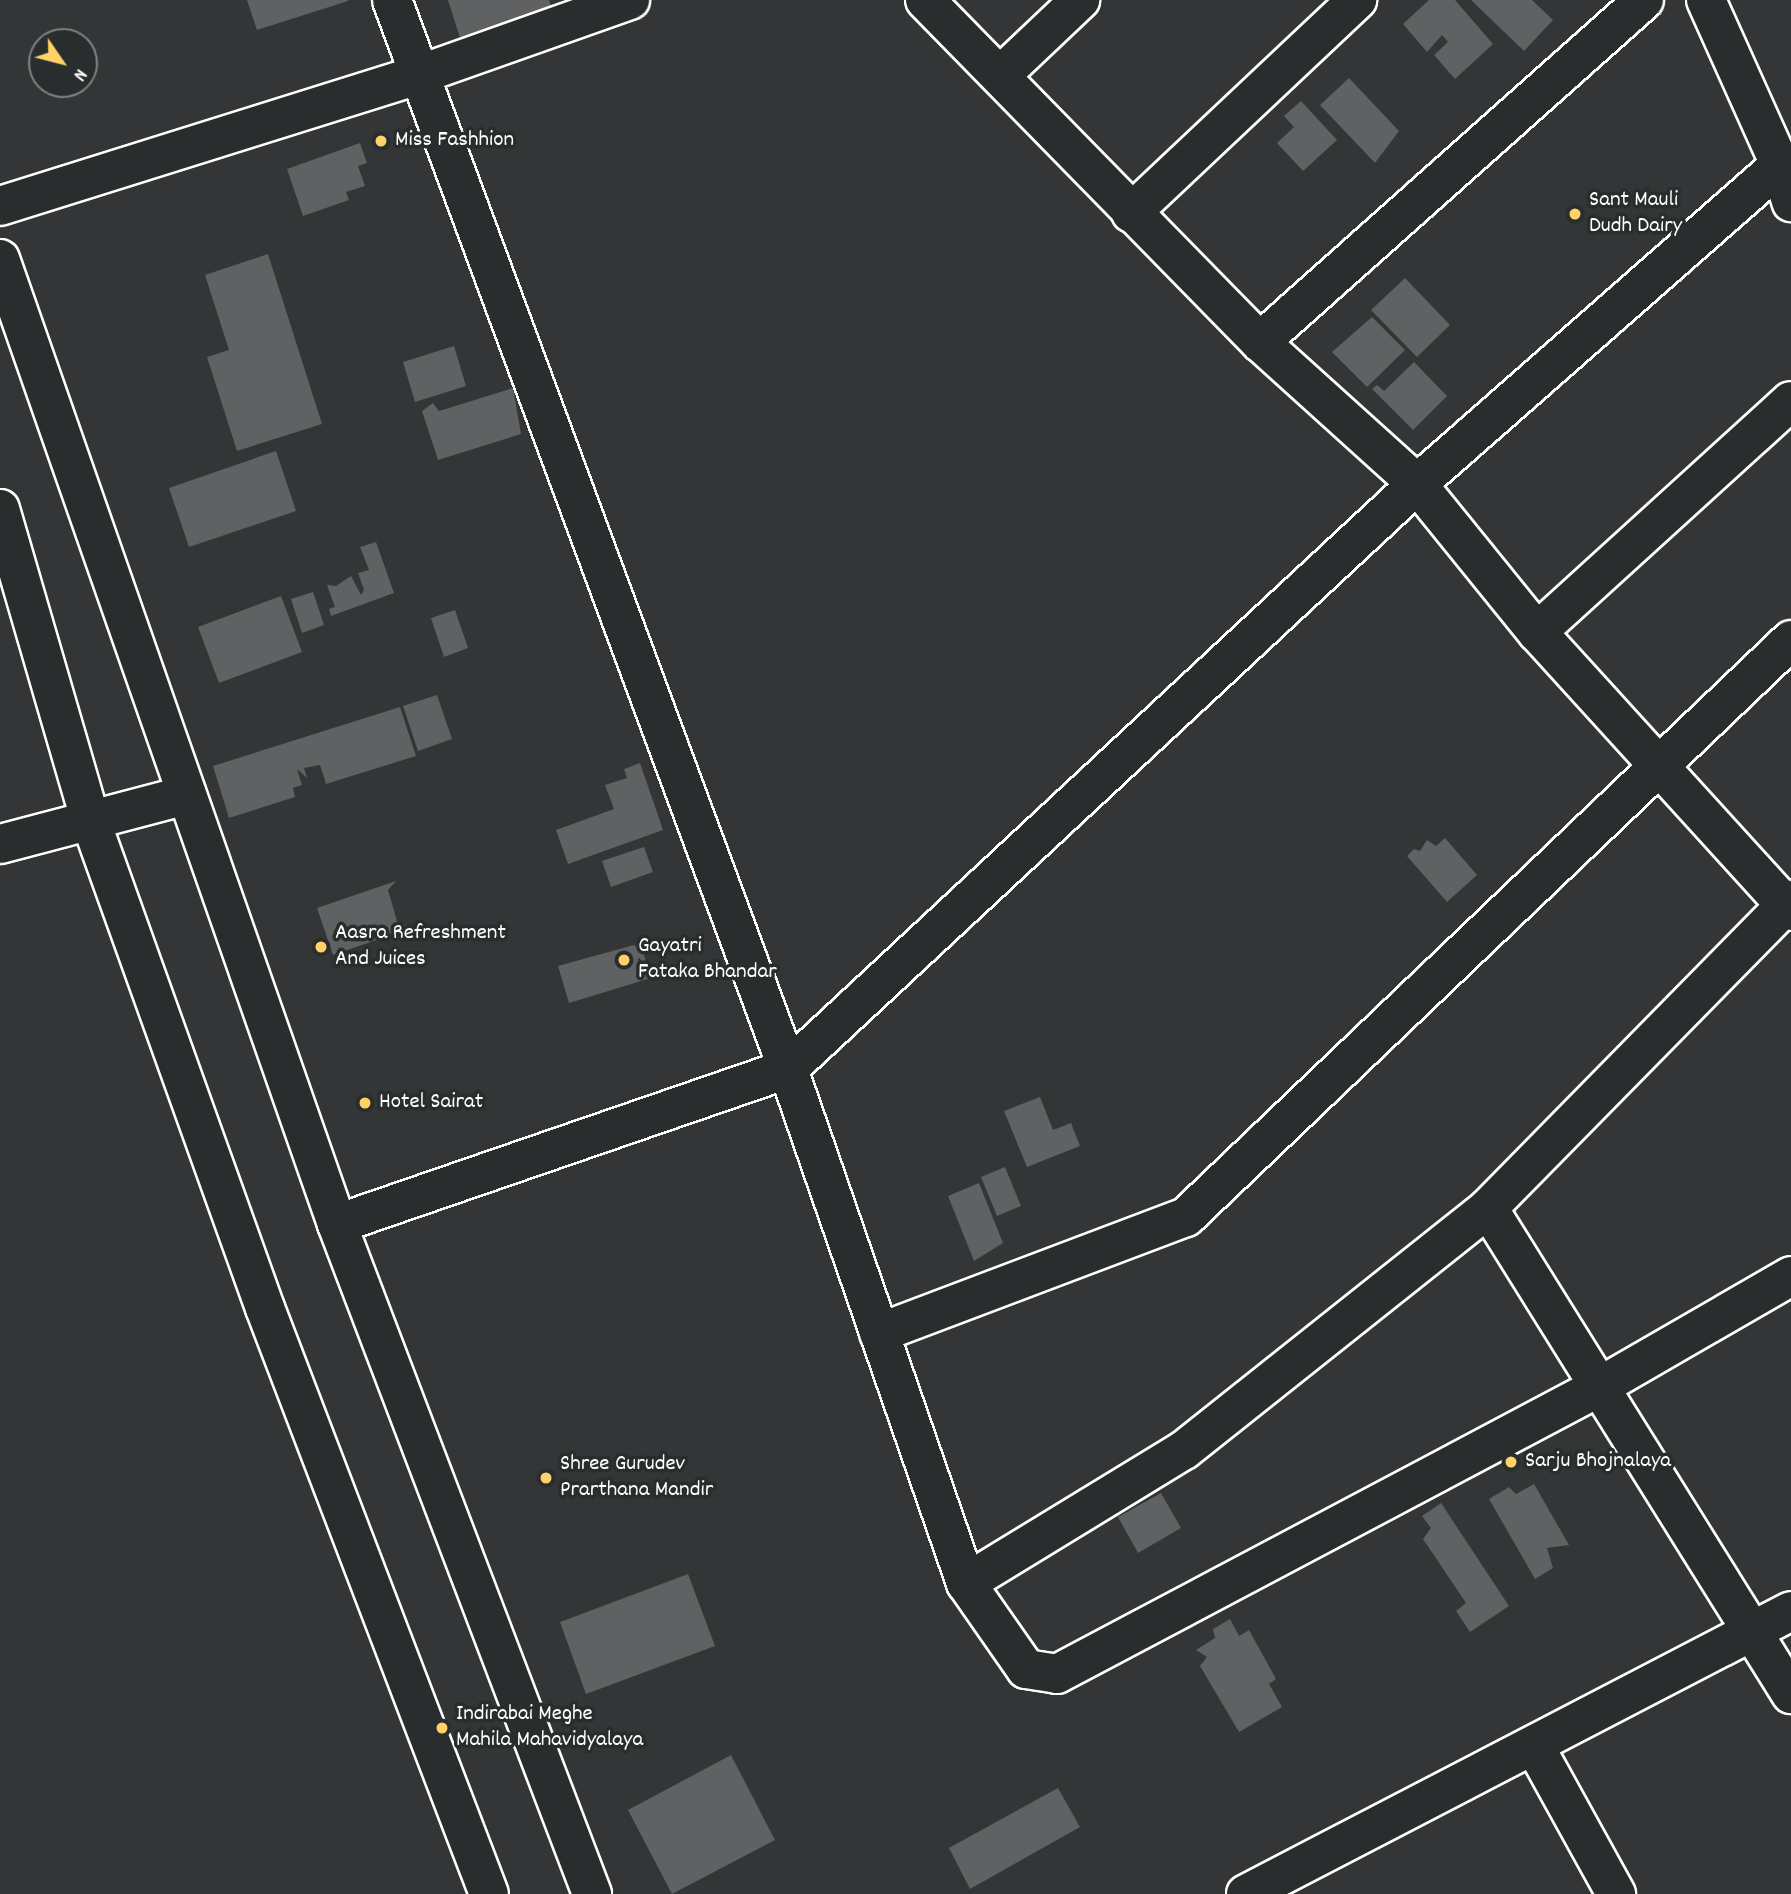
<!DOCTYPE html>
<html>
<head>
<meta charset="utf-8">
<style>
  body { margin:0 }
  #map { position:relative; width:1791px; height:1894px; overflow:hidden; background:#333536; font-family:Dekko,sans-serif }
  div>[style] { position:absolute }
  .building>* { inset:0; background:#5f6162 }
  .roads { filter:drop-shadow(2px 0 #fff) drop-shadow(-2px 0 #fff) drop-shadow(0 2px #fff) drop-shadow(0 -2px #fff) }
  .minor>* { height:38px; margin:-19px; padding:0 19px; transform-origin:19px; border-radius:19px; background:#2a2d2e }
  .major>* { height:38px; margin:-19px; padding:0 19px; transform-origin:19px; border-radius:19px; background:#2a2d2e }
  .dots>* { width:19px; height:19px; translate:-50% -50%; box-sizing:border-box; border:4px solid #2a2d2e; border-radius:50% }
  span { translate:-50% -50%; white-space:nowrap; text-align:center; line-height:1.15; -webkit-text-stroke:7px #2a2d2e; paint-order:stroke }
  .poi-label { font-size:23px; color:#fff }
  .left { translate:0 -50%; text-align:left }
  .north { position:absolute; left:28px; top:28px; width:70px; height:70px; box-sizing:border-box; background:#2a2d2e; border:2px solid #7f8182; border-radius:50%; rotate:125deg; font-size:19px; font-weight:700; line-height:28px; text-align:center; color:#fff }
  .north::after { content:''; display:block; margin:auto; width:24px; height:32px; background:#ffd166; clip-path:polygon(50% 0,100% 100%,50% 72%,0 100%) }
</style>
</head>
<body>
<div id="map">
  <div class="building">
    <div style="clip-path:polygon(247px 0,348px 0,348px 1px,257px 30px)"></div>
    <div style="clip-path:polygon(448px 0,549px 0,553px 12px,461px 41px)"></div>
    <div style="clip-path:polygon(1429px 0,1455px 0,1493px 44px,1455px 79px,1434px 55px,1448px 42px,1442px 35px,1427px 52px,1403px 24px)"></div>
    <div style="clip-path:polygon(1471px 0,1532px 0,1553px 20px,1524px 51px)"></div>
    <div style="clip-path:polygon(1349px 78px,1399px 131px,1375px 163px,1320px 105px)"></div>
    <div style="clip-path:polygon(1301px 101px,1337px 140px,1303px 171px,1277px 143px,1294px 127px,1284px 116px)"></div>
    <div style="clip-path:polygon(360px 143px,367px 163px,358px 166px,365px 186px,346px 192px,349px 200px,303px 216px,287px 169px)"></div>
    <div style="clip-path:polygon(268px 254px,322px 424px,237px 451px,207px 357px,229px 350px,205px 275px)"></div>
    <div style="clip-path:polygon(1405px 278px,1450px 325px,1417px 357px,1371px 310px)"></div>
    <div style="clip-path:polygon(1372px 317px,1405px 350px,1367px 387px,1332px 352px)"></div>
    <div style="clip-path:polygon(454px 346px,466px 386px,415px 402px,403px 362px)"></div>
    <div style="clip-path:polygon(1414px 362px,1447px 396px,1413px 430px,1372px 389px,1377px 385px,1384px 391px)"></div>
    <div style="clip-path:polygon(513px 388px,521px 434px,438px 460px,422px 411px,433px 403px,439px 411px)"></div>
    <div style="clip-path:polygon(276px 451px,296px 511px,189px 547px,169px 488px)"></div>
    <div style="clip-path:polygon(376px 542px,394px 593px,331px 616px,329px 609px,335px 607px,327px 585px,336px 586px,351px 576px,361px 595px,364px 590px,358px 573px,369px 570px,360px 547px)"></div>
    <div style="clip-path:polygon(313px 592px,324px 625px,302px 633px,291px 599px)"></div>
    <div style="clip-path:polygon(281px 596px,302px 652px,219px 683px,198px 627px)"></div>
    <div style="clip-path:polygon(455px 610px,468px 648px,444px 657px,431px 618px)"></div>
    <div style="clip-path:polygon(437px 695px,452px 739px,418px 751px,403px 706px)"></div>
    <div style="clip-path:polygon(400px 707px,416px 756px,326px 784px,320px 765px,304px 768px,307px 778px,297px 769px,302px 785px,293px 788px,295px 797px,229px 818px,213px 766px)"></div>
    <div style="clip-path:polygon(640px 763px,663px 830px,568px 864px,556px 830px,614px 809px,605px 785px,627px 778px,624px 769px)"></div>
    <div style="clip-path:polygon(1445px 838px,1477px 875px,1447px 902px,1407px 856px,1414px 849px,1420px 851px,1427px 840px,1436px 846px)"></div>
    <div style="clip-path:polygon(644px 847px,653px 872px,611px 887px,602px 861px)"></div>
    <div style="clip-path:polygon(396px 881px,388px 890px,397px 921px,411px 928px,333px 955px,317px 908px)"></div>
    <div style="clip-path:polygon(634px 945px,643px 952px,651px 978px,569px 1003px,558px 966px)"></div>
    <div style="clip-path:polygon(1040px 1097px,1053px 1130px,1071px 1123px,1080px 1146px,1027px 1167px,1004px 1111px)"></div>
    <div style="clip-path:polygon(1005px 1167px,1021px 1206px,997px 1216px,981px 1177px)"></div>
    <div style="clip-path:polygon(979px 1183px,1003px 1243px,974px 1261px,948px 1196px)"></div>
    <div style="clip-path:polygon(1534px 1484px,1569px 1545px,1547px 1548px,1553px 1568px,1535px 1579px,1489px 1499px,1509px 1487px,1516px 1494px)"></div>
    <div style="clip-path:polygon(1161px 1493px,1181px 1528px,1138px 1553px,1118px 1517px)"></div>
    <div style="clip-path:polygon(1441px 1503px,1509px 1606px,1470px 1632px,1456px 1611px,1466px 1603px,1423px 1539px,1431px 1528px,1422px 1516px)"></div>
    <div style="clip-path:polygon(688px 1574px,715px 1646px,586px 1694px,560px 1622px)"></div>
    <div style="clip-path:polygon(1230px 1619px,1239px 1636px,1249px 1630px,1276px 1679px,1269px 1684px,1282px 1707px,1239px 1732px,1200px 1666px,1207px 1657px,1196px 1650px,1215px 1638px,1213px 1629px)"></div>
    <div style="clip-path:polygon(731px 1755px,775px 1840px,672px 1894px,628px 1810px)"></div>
    <div style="clip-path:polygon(1058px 1788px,1080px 1827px,970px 1889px,949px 1848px)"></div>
  </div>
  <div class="roads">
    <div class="minor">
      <div style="left:392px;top:0;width:1140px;rotate:69.67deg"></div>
      <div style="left:788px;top:1069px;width:544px;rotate:70.9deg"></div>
      <div style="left:966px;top:1583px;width:105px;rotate:55.1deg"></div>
      <div style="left:1026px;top:1669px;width:31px;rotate:9deg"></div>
      <div style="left:1057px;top:1674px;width:613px;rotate:-27.9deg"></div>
      <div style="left:1599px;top:1387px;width:222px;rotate:-30deg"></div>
      <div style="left:925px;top:0;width:479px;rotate:45.6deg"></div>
      <div style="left:1260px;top:342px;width:212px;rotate:42.1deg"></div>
      <div style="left:1417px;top:484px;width:191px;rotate:51deg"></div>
      <div style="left:1537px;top:632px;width:377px;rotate:47.7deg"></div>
      <div style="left:1706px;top:0;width:181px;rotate:65.8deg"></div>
      <div style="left:1780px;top:165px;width:39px;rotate:73deg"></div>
      <div style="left:1002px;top:74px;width:108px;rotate:-43.5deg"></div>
      <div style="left:0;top:206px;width:438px;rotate:-17.4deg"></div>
      <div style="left:418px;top:75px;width:225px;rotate:-19.5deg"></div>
      <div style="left:1131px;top:213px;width:311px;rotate:-43.3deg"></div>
      <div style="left:1260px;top:342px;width:514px;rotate:-41.69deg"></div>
      <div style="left:1537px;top:632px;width:343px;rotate:-42.3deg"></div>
      <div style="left:0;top:844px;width:193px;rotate:-14.7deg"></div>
      <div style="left:1488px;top:1208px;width:573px;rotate:58.06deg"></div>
      <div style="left:337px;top:1224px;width:477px;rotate:-19deg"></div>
      <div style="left:788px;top:1069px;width:859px;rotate:-42.92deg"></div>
      <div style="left:1417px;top:484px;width:483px;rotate:-41.3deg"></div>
      <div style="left:879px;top:1333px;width:328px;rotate:-20.7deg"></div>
      <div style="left:1186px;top:1217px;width:836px;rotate:-43.64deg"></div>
      <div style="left:966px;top:1583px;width:255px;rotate:-31.4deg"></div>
      <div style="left:1184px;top:1450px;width:389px;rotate:-38.5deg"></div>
      <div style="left:1488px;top:1208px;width:432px;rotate:-45.5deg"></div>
      <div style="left:1535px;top:1747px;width:168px;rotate:61.1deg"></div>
      <div style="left:1246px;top:1894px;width:614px;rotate:-27.44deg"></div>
    </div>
    <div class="major">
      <div style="left:0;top:259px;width:1022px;rotate:70.75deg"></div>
      <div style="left:337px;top:1224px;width:717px;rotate:69.16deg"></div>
      <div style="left:0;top:509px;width:326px;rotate:73.8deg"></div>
      <div style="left:91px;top:822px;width:516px;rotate:70.3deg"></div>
      <div style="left:265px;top:1308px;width:627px;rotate:69.08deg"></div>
    </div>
  </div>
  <div class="dots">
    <div style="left:381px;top:141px;background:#ffd166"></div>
    <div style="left:1575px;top:214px;background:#ffd166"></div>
    <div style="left:321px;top:947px;background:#ffd166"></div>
    <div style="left:624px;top:960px;background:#ffd166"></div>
    <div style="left:365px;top:1103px;background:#ffd166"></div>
    <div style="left:1511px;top:1462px;background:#ffd166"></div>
    <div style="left:546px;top:1478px;background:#ffd166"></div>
    <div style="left:442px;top:1728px;background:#ffd166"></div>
  </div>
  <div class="poi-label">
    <span class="left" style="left:395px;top:141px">Miss Fashhion</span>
    <span class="left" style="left:1589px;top:214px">Sant Mauli<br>Dudh Dairy</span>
    <span class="left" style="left:335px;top:947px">Aasra Refreshment<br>And Juices</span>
    <span class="left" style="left:638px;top:960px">Gayatri<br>Fataka Bhandar</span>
    <span class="left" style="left:379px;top:1103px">Hotel Sairat</span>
    <span class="left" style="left:1525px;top:1462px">Sarju Bhojnalaya</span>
    <span class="left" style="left:560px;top:1478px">Shree Gurudev<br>Prarthana Mandir</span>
    <span class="left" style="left:456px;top:1728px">Indirabai Meghe<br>Mahila Mahavidyalaya</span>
  </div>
  <div class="north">N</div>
</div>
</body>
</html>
